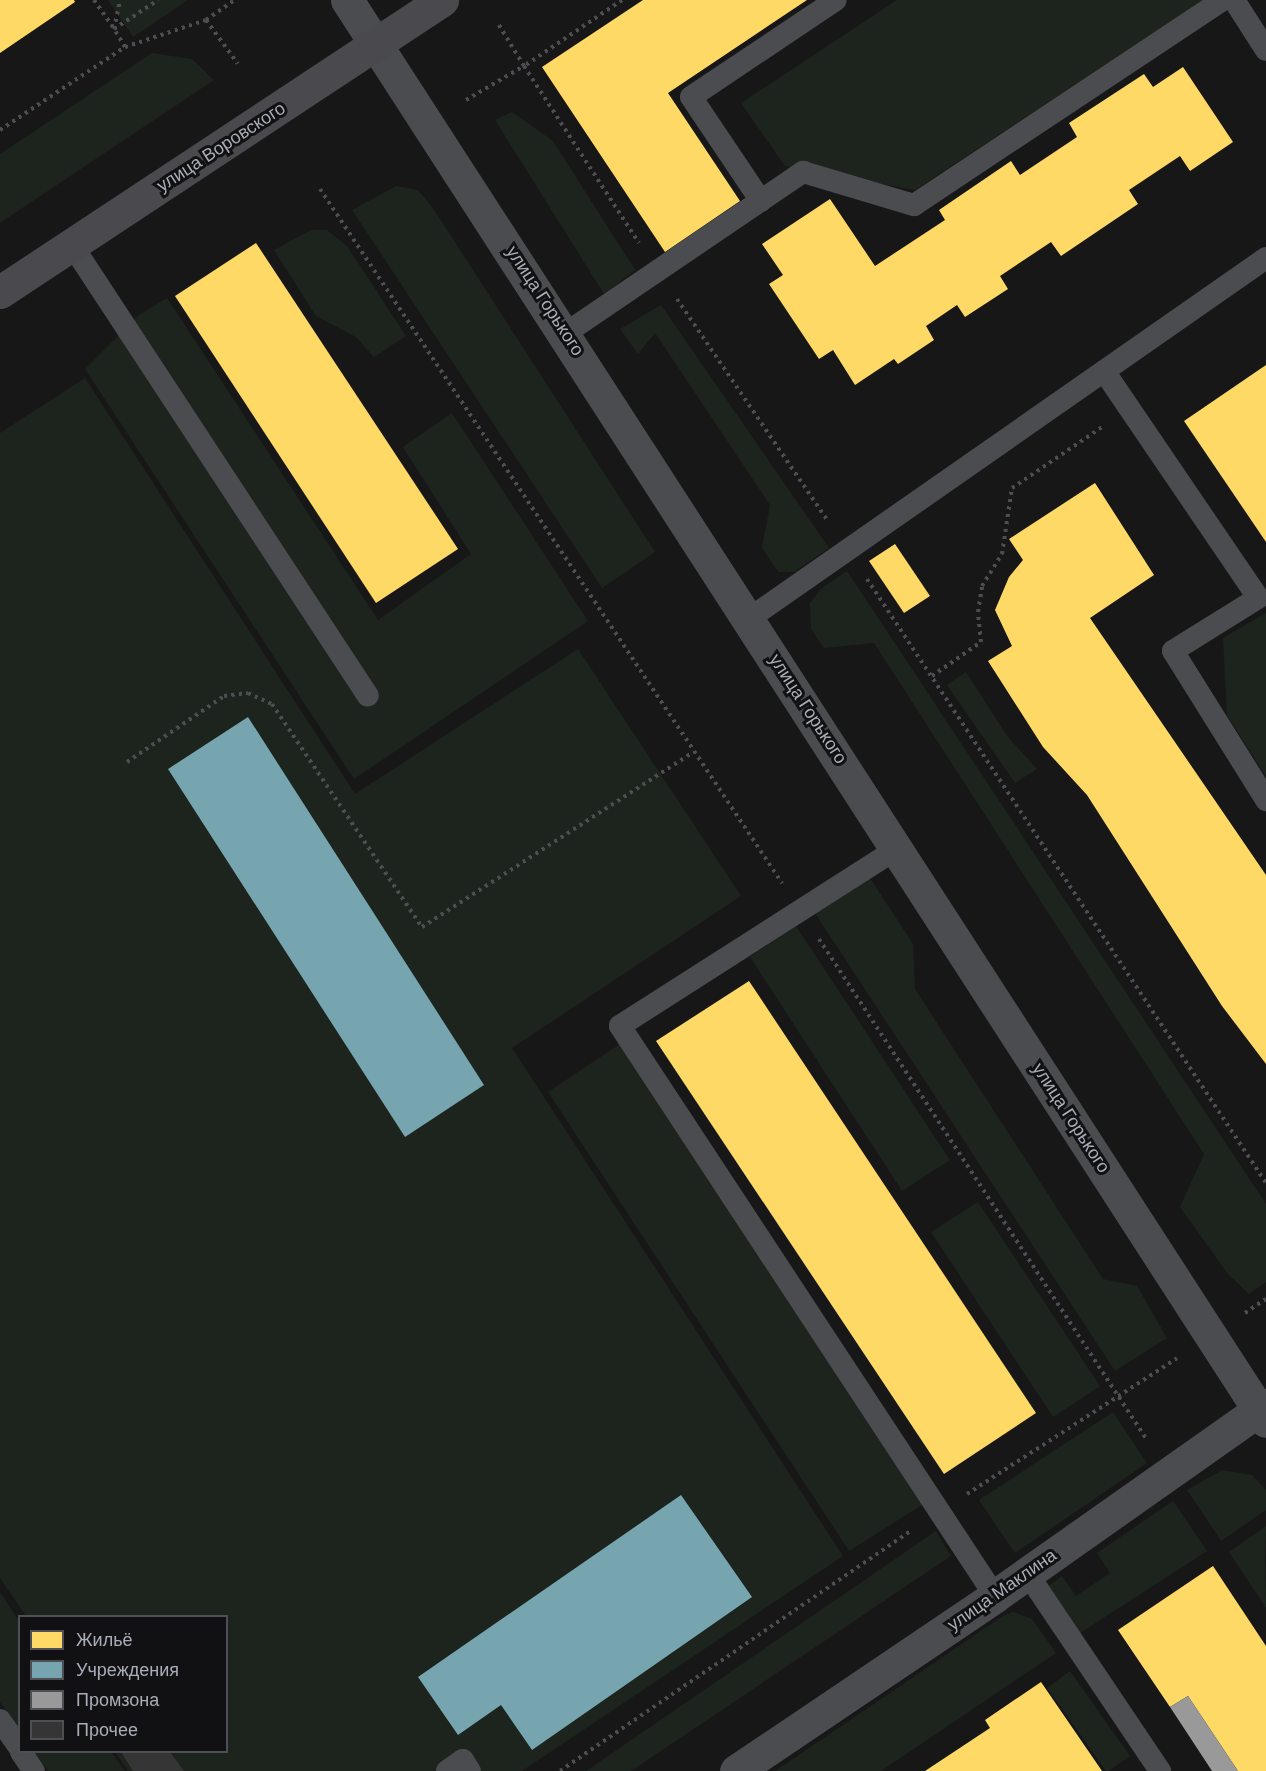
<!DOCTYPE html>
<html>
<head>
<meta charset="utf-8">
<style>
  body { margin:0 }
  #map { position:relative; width:1266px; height:1771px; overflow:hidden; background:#171717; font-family:"DM Sans",sans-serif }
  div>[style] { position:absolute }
  .green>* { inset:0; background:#1d241e }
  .homes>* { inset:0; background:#ffd966 }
  .public>* { inset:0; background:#76a5af }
  .industry>* { inset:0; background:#999 }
  .building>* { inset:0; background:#353536 }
  .path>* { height:4px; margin-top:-2px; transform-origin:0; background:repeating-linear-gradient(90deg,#4d4e52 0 3px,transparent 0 7.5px) }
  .service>* { height:22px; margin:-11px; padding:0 11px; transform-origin:11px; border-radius:11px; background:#4b4c50 }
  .tertiary>* { height:33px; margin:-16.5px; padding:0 16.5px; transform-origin:16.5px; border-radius:16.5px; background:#4b4c50 }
  .secondary>* { height:33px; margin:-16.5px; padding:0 16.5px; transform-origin:16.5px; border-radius:16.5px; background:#4a4a4e }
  span { translate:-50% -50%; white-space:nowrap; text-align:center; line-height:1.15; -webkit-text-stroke:6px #111113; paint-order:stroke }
  .street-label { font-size:18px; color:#a8adb8 }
  .legend { position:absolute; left:18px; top:1615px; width:210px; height:138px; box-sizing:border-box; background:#111113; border:2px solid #4d4f55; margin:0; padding:8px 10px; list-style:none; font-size:18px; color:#a8adb8 }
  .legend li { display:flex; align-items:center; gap:12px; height:30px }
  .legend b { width:30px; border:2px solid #4d4f55 }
</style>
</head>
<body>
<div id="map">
  <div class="green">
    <div style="clip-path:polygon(108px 0,188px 0,133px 37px)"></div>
    <div style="clip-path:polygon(897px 0,1204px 0,915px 190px,785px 166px,741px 103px)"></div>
    <div style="clip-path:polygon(152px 53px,192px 59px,214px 80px,0 223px,0 154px)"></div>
    <div style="clip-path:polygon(512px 112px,553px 141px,635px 270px,604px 294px,495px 120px)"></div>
    <div style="clip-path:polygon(396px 186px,418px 190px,433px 208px,655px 552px,602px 588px,352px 210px)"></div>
    <div style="clip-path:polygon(311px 230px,327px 230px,347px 246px,406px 336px,374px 357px,356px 337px,316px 316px,274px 250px)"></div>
    <div style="clip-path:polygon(167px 298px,378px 620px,471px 554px,403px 447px,452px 413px,588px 621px,354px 779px,85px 369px,139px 315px)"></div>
    <div style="clip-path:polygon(661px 305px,829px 548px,794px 572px,778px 572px,762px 548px,770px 505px,655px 333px,638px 354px,620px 329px)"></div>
    <div style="clip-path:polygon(85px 378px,355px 794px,578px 649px,741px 896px,512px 1048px,843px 1556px,522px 1771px,128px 1771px,115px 1752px,226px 1752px,226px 1616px,26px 1616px,0 1578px,0 433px)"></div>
    <div style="clip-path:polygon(847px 571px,1266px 1204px,1266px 1282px,1249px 1294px,1228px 1274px,1180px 1207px,1204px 1154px,874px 643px,824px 648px,811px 629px,810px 603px,822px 588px)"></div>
    <div style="clip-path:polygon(1266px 613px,1266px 777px,1227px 715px,1223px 638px)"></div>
    <div style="clip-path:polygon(966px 672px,1007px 736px,1037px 769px,1015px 783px,947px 685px)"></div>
    <div style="clip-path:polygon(870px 878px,913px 944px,915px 989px,1103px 1279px,1137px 1286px,1167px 1338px,1115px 1371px,815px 913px)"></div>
    <div style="clip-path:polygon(796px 926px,950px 1160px,902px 1191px,750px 957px)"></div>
    <div style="clip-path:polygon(620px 1044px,925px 1503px,849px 1551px,548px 1092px)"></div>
    <div style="clip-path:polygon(978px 1202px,1100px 1386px,1053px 1417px,931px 1232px)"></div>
    <div style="clip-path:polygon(1113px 1412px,1147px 1463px,1015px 1553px,979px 1500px)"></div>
    <div style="clip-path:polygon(1222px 1470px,1252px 1475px,1266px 1490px,1266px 1510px,1221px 1541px,1187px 1490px)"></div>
    <div style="clip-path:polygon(1173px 1501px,1207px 1551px,1080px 1633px,1045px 1588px,1062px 1576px,1076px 1596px,1110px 1573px,1097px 1553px)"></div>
    <div style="clip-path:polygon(1266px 1526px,1265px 1560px,1266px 1608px,1229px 1552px)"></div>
    <div style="clip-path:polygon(936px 1531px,951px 1556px,631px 1771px,586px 1771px)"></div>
    <div style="clip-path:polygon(0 1592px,19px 1621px,19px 1730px,0 1702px)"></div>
    <div style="clip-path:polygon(1013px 1612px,1032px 1619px,1056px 1653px,881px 1771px,775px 1771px,1003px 1616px)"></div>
    <div style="clip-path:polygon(1070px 1671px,1130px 1756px,1109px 1771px,1106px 1771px,1047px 1688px)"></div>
    <div style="clip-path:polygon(34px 1752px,111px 1752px,125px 1771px,48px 1771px)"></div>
  </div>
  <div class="homes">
    <div style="clip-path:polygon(0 0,74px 0,75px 2px,0 53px)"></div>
    <div style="clip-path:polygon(643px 0,807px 0,668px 93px,740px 201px,665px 252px,542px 67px)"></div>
    <div style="clip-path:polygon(1183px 67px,1233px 142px,1190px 171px,1180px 156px,1129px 190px,1138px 204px,1061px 256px,1051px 242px,1000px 276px,1008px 289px,965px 317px,957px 305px,926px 326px,934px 340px,898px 364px,894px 359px,855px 385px,833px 350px,819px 359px,769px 284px,783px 275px,762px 244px,830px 199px,875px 266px,945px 220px,939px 210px,1011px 161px,1020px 175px,1077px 137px,1069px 123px,1144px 74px,1153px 87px)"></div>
    <div style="clip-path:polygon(256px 243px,458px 549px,376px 603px,175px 296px)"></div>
    <div style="clip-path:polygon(1266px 365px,1266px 542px,1184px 421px)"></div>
    <div style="clip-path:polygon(1095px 483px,1154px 575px,1090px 618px,1266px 875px,1266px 1064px,1222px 1006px,1087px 795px,1043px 747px,988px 661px,1012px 646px,995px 610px,1009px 577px,1023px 560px,1009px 539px)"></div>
    <div style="clip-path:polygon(895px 544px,930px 596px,904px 613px,869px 561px)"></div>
    <div style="clip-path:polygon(749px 981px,1036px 1413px,944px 1474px,656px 1041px)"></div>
    <div style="clip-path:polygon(1213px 1566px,1266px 1646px,1266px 1771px,1238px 1771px,1188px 1696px,1170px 1707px,1118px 1630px)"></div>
    <div style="clip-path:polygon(1041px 1682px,1102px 1771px,925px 1771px,990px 1728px,985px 1720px)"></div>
  </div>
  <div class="public">
    <div style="clip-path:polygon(248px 717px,484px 1085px,405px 1137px,168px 769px)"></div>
    <div style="clip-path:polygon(681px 1495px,752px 1597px,532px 1750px,501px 1705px,458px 1735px,418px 1677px)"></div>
  </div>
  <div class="industry">
    <div style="clip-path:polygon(1188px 1696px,1238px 1771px,1212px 1771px,1170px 1707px)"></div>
  </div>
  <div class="building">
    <div style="clip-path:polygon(121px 1752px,170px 1752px,184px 1771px,133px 1771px)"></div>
  </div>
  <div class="path">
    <div style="left:94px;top:0;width:35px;rotate:55deg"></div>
    <div style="left:114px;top:29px;width:30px;rotate:-78deg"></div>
    <div style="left:622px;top:0;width:118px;rotate:146deg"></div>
    <div style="left:524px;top:66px;width:211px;rotate:57deg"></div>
    <div style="left:206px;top:20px;width:35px;rotate:-35deg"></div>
    <div style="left:125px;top:47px;width:21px;rotate:-121deg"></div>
    <div style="left:114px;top:29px;width:53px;rotate:-33.4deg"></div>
    <div style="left:466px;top:100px;width:67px;rotate:-30.4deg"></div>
    <div style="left:524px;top:66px;width:52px;rotate:-121.5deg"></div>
    <div style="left:0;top:130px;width:150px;rotate:-33.6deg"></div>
    <div style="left:125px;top:47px;width:85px;rotate:-18.4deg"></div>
    <div style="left:206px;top:20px;width:54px;rotate:54deg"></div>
    <div style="left:320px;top:189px;width:834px;rotate:56.35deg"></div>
    <div style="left:677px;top:299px;width:268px;rotate:55.8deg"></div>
    <div style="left:867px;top:579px;width:724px;rotate:56.55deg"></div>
    <div style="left:932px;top:676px;width:60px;rotate:-34.8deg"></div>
    <div style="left:981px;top:642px;width:30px;rotate:-96deg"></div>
    <div style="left:978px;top:612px;width:26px;rotate:-81deg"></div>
    <div style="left:982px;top:586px;width:38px;rotate:-58deg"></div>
    <div style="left:1002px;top:554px;width:67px;rotate:-81.4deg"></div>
    <div style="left:1012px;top:488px;width:109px;rotate:-34.1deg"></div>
    <div style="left:127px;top:762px;width:117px;rotate:-34.2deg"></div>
    <div style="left:224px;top:696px;width:24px;rotate:-7deg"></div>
    <div style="left:248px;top:693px;width:26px;rotate:25deg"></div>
    <div style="left:272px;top:704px;width:269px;rotate:56.1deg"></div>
    <div style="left:422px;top:927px;width:323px;rotate:-32.8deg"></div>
    <div style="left:819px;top:939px;width:599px;rotate:56.79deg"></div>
    <div style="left:1245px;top:1313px;width:25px;rotate:-34deg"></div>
    <div style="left:967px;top:1494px;width:250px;rotate:-32.9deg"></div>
    <div style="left:560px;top:1771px;width:425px;rotate:-34.4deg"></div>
  </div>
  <div class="service">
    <div style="left:1234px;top:0;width:59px;rotate:57.4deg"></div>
    <div style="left:761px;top:201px;width:125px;rotate:-123.9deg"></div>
    <div style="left:691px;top:97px;width:174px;rotate:-33.8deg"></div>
    <div style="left:72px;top:245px;width:539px;rotate:56.72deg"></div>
    <div style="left:566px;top:333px;width:287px;rotate:-34.2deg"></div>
    <div style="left:803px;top:172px;width:116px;rotate:16.6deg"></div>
    <div style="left:914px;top:205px;width:370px;rotate:-33.6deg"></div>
    <div style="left:1104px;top:371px;width:274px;rotate:55.8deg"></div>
    <div style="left:1258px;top:598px;width:100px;rotate:148.1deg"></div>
    <div style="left:1173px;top:651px;width:176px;rotate:58deg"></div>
    <div style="left:750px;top:618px;width:629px;rotate:-34.9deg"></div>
    <div style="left:898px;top:848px;width:330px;rotate:147.4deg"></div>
    <div style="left:620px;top:1026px;width:682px;rotate:56.66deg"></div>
    <div style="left:1027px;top:1573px;width:239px;rotate:56.1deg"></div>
    <div style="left:0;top:1720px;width:35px;rotate:55deg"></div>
    <div style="left:21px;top:1752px;width:23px;rotate:56deg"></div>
    <div style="left:447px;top:1771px;width:19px;rotate:-35deg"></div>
    <div style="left:463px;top:1760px;width:13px;rotate:58deg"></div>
  </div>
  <div class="tertiary">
    <div style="left:347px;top:0;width:1692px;rotate:57.11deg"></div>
    <div style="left:736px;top:1771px;width:313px;rotate:-34deg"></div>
    <div style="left:995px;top:1596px;width:332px;rotate:-35.2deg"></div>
  </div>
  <div class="secondary">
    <div style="left:0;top:292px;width:530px;rotate:-33.45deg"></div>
  </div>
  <div class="street-label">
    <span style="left:221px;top:147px;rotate:-33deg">улица Воровского</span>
    <span style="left:545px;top:301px;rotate:57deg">улица Горького</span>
    <span style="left:808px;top:709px;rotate:57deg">улица Горького</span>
    <span style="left:1071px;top:1118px;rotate:57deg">улица Горького</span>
    <span style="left:1002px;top:1590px;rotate:-35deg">улица Маклина</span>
  </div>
  <ul class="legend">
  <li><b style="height:16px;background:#ffd966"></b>Жильё</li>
  <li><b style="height:16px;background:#76a5af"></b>Учреждения</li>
  <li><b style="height:16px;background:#999"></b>Промзона</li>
  <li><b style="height:16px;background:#353536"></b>Прочее</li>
  </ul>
</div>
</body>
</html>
